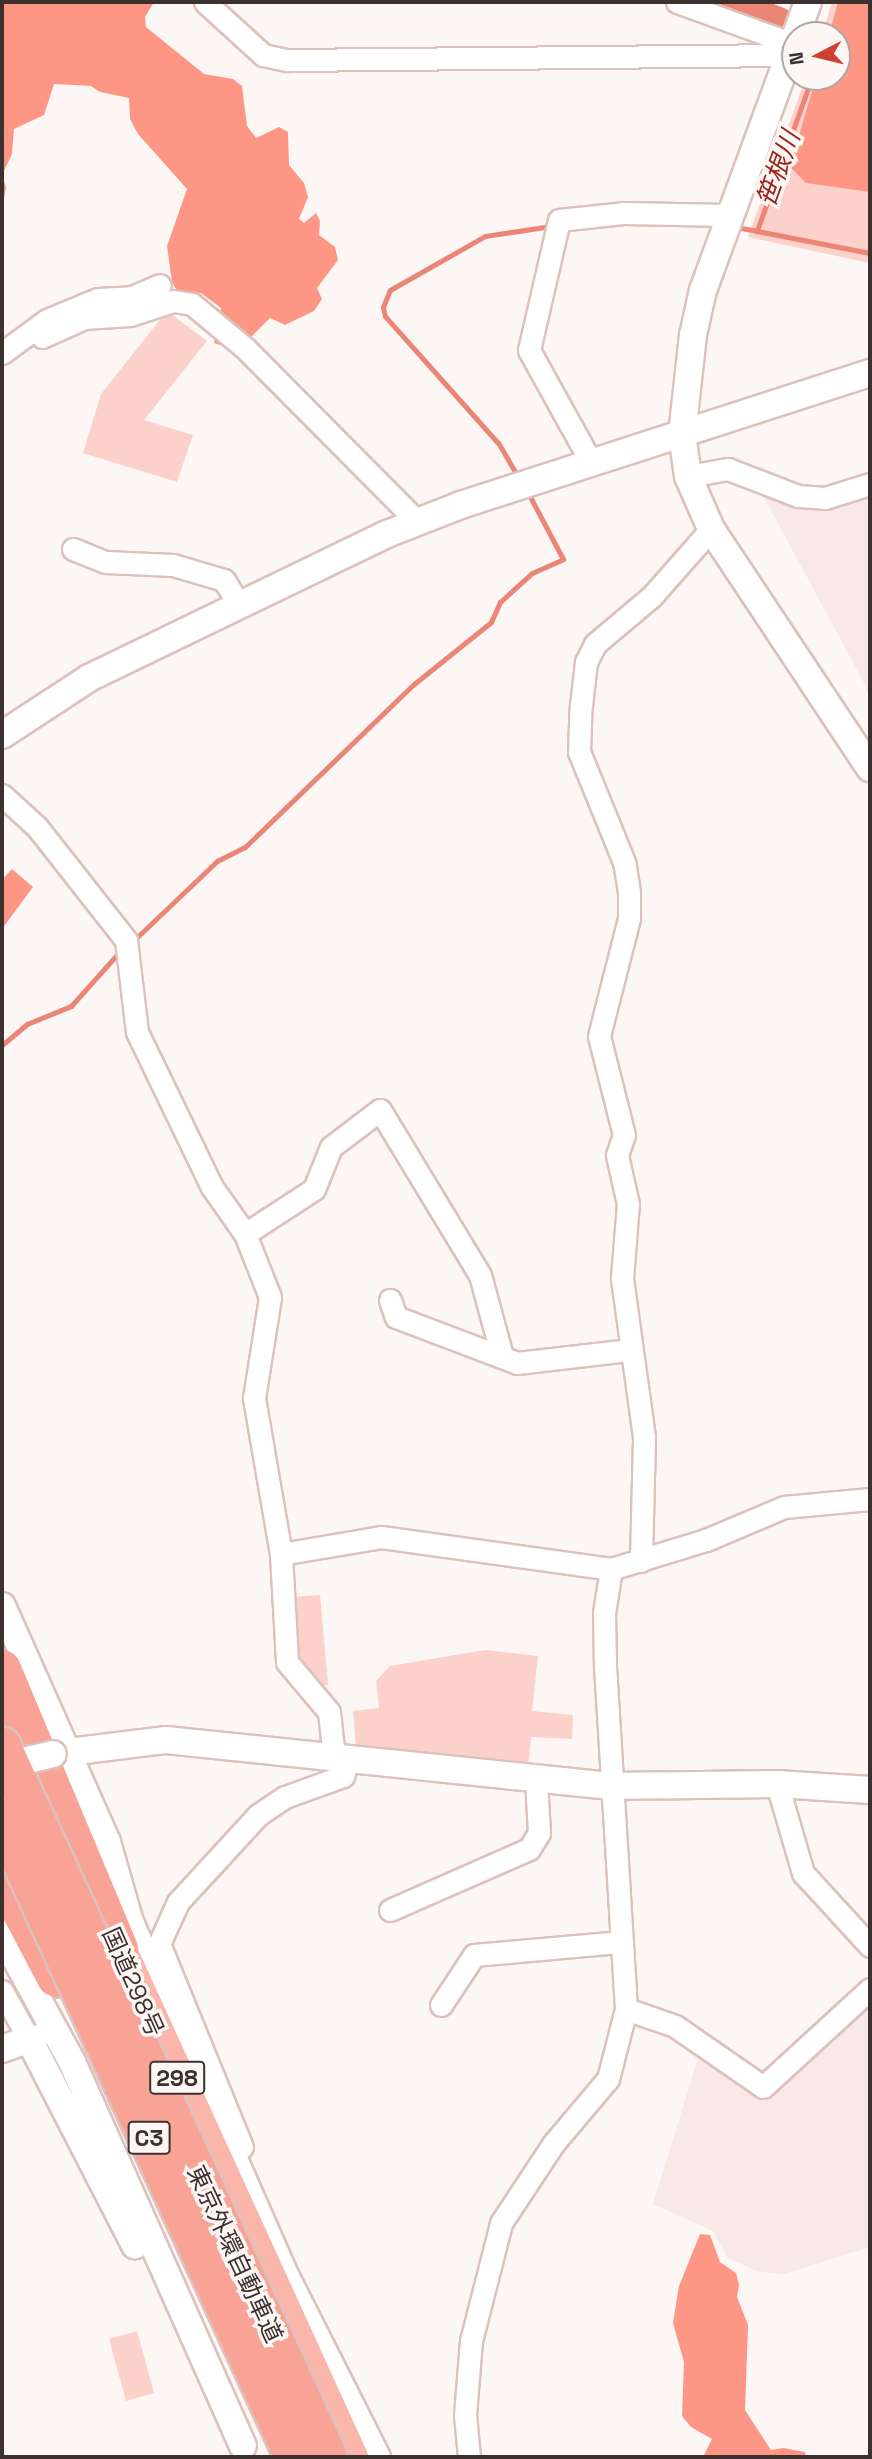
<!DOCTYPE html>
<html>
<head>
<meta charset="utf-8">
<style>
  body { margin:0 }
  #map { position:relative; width:872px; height:2459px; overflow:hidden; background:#fcf6f5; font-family:"Space Grotesk","Noto Sans JP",sans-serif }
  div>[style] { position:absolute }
  .built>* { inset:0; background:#f8e9e6 }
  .green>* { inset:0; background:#fcd1ca }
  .forest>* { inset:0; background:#fe9686 }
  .stream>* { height:5px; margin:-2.5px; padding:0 2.5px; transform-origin:2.5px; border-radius:2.5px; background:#eb8576 }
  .river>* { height:33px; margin:-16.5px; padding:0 16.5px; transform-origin:16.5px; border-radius:16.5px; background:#eb8576 }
  .roads { filter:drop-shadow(2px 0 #dcc1bc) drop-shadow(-2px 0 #dcc1bc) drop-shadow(0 2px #dcc1bc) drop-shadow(0 -2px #dcc1bc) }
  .minor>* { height:21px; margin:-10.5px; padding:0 10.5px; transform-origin:10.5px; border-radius:10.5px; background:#fff }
  .tertiary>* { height:26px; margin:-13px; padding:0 13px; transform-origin:13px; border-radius:13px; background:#fff }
  .trunk>* { height:35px; margin:-17.5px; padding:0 17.5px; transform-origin:17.5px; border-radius:17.5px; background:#fab6aa }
  .motorway>* { height:38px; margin:-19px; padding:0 19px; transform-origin:19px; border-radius:19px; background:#f8a395 }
  .bridges { filter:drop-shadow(2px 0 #dcc1bc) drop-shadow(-2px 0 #dcc1bc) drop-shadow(0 2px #dcc1bc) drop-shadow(0 -2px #dcc1bc) }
  .tertiary-bridge>* { height:26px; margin:-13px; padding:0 13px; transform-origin:13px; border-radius:13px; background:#fff }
  .motorway-bridge>* { height:38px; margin:-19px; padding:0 19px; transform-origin:19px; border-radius:19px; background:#f8a395 }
  span { translate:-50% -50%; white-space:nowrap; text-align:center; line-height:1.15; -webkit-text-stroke:7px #fcf6f5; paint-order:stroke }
  .shield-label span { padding:2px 5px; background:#fcf6f5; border:2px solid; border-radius:5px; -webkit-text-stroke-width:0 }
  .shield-label { font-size:23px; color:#3c312f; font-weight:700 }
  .street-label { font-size:24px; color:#3c312f }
  .water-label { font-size:26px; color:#9a2218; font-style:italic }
  .frame { position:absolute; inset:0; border:4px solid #3c312f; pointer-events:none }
  .north { position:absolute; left:781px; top:21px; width:70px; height:70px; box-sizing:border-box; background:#fcf6f5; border:2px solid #afa7a6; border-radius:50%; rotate:263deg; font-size:19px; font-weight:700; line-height:28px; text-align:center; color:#3c312f }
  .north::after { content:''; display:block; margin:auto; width:24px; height:32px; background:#ce4132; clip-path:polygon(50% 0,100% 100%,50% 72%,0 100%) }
</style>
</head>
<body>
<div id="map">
  <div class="built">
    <div style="clip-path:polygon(760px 490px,870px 491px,870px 698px,863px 681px)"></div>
    <div style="clip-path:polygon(870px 1996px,870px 2247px,784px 2274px,756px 2271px,728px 2258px,713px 2231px,653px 2204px,699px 2055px,764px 2100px)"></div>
  </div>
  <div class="green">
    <div style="clip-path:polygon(832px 2px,870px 2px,870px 263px,748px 237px,806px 77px,837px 77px,837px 35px,822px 35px)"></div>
    <div style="clip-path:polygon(167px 311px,207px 341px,144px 420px,193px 435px,177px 482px,83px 453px,101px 394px)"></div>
    <div style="clip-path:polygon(320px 1595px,328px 1685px,320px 1686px,292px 1649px,289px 1597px)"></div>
    <div style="clip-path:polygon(485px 1650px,538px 1656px,532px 1711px,573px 1715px,572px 1739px,531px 1737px,528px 1768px,356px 1747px,353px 1711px,379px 1708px,376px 1681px,390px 1666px)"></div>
    <div style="clip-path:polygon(137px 2331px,154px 2393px,126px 2401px,109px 2339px)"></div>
  </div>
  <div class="forest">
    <div style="clip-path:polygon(2px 2px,154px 2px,145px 17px,146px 27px,204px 74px,233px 79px,242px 86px,247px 126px,256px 138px,279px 127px,288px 132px,289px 165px,304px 183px,308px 197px,299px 219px,304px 223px,316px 213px,320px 221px,319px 235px,335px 247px,338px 260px,317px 288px,322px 299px,314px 311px,285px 325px,270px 318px,250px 338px,227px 347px,214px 343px,221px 308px,201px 293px,182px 300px,172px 282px,167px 246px,187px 189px,138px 134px,130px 119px,129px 98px,100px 92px,91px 86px,54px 84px,44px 115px,14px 129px,12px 154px,2px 175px,6px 187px,2px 210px)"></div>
    <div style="clip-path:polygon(838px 2px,870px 2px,870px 192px,806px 183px,790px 167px,816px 77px,837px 77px,837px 35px,829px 35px)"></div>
    <div style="clip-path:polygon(12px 869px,33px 887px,2px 929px,2px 880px)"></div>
    <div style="clip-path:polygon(700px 2234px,710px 2235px,720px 2262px,736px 2273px,739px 2285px,737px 2297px,748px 2325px,745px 2410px,771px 2450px,783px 2448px,805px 2452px,806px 2457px,709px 2457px,704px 2455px,712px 2439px,691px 2427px,682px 2416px,684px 2362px,673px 2323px,679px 2286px)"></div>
  </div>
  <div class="stream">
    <div style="left:812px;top:77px;width:164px;rotate:109.7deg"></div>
    <div style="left:757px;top:231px;width:115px;rotate:11deg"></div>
    <div style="left:735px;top:227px;width:22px;rotate:10deg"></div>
    <div style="left:518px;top:477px;width:39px;rotate:-120deg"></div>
    <div style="left:498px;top:443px;width:170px;rotate:-131.7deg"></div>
    <div style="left:385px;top:316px;width:9px;rotate:-103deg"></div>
    <div style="left:383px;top:307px;width:18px;rotate:-68deg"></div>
    <div style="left:390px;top:290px;width:109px;rotate:-29.6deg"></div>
    <div style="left:485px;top:236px;width:67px;rotate:-8.6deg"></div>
    <div style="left:133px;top:941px;width:116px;rotate:-43.6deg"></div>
    <div style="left:217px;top:861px;width:31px;rotate:-27deg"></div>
    <div style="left:245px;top:847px;width:235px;rotate:-44deg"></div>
    <div style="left:414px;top:684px;width:99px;rotate:-38.8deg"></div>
    <div style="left:491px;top:622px;width:22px;rotate:-66deg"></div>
    <div style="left:500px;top:602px;width:43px;rotate:-42.2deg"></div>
    <div style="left:532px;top:573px;width:34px;rotate:-24deg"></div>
    <div style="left:563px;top:559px;width:77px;rotate:-117.9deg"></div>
    <div style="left:2px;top:1045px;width:33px;rotate:-40deg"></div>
    <div style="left:27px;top:1024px;width:48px;rotate:-22.2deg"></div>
    <div style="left:71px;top:1006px;width:76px;rotate:-48.2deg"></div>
  </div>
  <div class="river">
    <div style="left:724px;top:2px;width:58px;rotate:21.3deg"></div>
  </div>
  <div class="roads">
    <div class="minor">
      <div style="left:205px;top:2px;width:79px;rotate:42.4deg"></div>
      <div style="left:263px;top:55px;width:25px;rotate:12deg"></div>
      <div style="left:287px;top:60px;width:502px;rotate:-0.57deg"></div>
      <div style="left:677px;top:2px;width:123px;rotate:19.9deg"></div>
      <div style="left:37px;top:328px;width:10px;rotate:61deg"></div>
      <div style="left:42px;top:337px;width:46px;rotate:-24.3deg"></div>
      <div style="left:84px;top:318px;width:46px;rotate:-3.7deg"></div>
      <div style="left:130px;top:315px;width:45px;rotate:-18deg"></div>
      <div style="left:173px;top:301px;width:19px;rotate:9deg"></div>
      <div style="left:192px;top:304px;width:70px;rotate:39.8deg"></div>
      <div style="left:246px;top:349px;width:244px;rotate:45.2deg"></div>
      <div style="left:2px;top:353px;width:56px;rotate:-36.3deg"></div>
      <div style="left:47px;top:320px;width:55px;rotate:-22.4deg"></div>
      <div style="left:98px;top:299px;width:34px;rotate:-3deg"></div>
      <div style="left:132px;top:297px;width:30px;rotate:-23deg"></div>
      <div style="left:591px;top:462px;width:128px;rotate:-119deg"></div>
      <div style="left:529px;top:350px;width:133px;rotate:-77deg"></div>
      <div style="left:559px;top:220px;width:64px;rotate:-6.2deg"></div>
      <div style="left:623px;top:213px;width:107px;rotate:1.1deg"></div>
      <div style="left:688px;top:476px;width:41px;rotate:-9.9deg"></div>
      <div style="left:728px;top:469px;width:75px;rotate:21.1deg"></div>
      <div style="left:798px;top:496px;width:27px;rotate:4deg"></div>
      <div style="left:825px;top:498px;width:47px;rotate:-17.3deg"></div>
      <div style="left:73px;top:549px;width:35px;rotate:22deg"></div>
      <div style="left:106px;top:562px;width:67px;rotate:2.6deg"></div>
      <div style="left:173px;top:565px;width:53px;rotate:16.4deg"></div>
      <div style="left:224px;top:580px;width:29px;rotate:59deg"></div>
      <div style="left:2px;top:795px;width:47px;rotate:42.4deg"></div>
      <div style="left:37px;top:827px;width:144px;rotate:51.8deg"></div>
      <div style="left:126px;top:940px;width:93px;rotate:83.2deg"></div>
      <div style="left:137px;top:1032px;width:172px;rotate:64.2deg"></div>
      <div style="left:212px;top:1187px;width:57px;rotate:54.9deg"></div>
      <div style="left:245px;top:1234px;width:68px;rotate:68.4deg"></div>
      <div style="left:270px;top:1297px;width:102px;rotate:99deg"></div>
      <div style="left:254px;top:1398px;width:158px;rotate:80.2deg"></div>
      <div style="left:281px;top:1554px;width:108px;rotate:86.8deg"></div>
      <div style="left:287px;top:1662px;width:65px;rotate:50deg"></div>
      <div style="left:329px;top:1712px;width:46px;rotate:83.8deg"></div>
      <div style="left:245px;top:1234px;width:82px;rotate:-33.1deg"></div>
      <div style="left:314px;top:1189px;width:45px;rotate:-68deg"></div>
      <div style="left:331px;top:1147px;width:61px;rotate:-37.1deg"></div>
      <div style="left:380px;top:1110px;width:193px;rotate:58.8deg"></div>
      <div style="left:480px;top:1275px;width:84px;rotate:74.8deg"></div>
      <div style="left:390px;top:1300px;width:18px;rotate:71deg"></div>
      <div style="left:396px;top:1317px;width:129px;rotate:20.8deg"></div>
      <div style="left:517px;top:1363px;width:114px;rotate:-6.6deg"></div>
      <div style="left:281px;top:1554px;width:101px;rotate:-9.6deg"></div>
      <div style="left:381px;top:1537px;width:232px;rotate:7.9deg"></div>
      <div style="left:611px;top:1569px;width:99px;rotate:-17deg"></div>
      <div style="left:706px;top:1540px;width:85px;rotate:-22.9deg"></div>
      <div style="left:784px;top:1507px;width:86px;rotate:-5.3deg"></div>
      <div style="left:641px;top:1561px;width:124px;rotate:-88.6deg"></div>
      <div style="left:644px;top:1437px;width:161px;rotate:-97.9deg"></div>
      <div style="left:622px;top:1278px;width:74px;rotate:-85.4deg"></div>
      <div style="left:628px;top:1204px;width:50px;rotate:-102.7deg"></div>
      <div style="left:617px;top:1155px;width:21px;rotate:-71deg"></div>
      <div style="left:624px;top:1135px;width:102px;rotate:-104.2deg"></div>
      <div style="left:599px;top:1036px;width:122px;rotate:-75.7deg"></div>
      <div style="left:629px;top:918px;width:26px;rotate:-90deg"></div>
      <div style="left:629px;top:892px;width:30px;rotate:-99deg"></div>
      <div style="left:624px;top:862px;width:119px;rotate:-112.2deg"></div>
      <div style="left:579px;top:752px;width:38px;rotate:-88deg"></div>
      <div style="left:580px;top:714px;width:52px;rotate:-83.4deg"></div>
      <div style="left:586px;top:662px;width:20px;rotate:-63deg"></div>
      <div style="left:595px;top:644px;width:75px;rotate:-40.1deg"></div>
      <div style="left:652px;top:596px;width:89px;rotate:-48.6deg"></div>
      <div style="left:777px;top:1784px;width:93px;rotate:73.7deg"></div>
      <div style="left:803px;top:1873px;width:99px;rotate:47.5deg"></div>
      <div style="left:390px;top:1910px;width:152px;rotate:-23.7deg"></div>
      <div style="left:529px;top:1849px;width:19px;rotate:-58deg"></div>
      <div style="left:539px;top:1833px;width:53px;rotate:-93.2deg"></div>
      <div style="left:2px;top:1991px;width:55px;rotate:60.6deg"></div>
      <div style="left:29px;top:2039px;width:13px;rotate:-23deg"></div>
      <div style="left:441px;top:2005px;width:60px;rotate:-56.6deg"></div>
      <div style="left:474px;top:1955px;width:148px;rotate:-5.1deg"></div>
      <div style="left:626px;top:2009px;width:52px;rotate:19.1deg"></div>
      <div style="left:675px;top:2026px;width:107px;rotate:34.7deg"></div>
      <div style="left:763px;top:2087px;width:145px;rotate:-42.5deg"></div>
      <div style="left:242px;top:2147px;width:219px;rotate:-112.2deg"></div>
      <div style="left:159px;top:1944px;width:46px;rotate:-65.7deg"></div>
      <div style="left:178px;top:1902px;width:118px;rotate:-47.4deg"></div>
      <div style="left:258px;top:1815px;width:32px;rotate:-34deg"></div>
      <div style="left:285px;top:1797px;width:62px;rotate:-19.9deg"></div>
      <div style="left:343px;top:1776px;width:17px;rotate:-73deg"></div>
      <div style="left:469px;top:2457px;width:42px;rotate:-95.4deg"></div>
      <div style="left:465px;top:2415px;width:74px;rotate:-85.4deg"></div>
      <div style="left:471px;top:2341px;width:122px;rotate:-75.7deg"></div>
      <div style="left:501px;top:2223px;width:95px;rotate:-56.6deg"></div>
      <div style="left:553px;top:2144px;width:85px;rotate:-49.8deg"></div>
      <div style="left:608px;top:2079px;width:72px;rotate:-75.6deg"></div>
      <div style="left:626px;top:2009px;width:342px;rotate:-93.5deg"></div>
      <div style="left:605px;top:1668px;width:55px;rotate:-91deg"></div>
      <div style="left:604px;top:1613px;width:45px;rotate:-81deg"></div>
    </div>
    <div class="tertiary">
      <div style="left:796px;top:35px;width:35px;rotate:-70deg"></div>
      <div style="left:795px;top:39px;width:267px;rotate:110.1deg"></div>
      <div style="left:703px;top:290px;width:46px;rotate:102.5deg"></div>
      <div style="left:693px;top:335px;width:100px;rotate:96.3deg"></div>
      <div style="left:682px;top:434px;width:42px;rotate:81.9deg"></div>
      <div style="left:688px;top:476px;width:58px;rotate:66.5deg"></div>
      <div style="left:711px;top:529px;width:287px;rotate:56.4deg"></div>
      <div style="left:2px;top:735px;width:104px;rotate:-33.2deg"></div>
      <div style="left:89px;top:678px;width:331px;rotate:-25.8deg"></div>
      <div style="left:387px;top:534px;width:79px;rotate:-21.4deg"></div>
      <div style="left:461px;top:505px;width:430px;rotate:-17.9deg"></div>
      <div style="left:2px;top:1606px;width:258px;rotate:66deg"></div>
      <div style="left:107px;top:1842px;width:83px;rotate:74deg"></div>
      <div style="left:130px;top:1922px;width:388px;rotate:66.3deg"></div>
      <div style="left:286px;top:2277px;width:202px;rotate:63.2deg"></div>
      <div style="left:53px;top:1754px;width:114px;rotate:-7.1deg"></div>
      <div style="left:166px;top:1740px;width:447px;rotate:5.9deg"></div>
      <div style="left:611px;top:1786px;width:166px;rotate:-0.7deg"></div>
      <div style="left:777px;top:1784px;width:93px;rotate:3.7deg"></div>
      <div style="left:2px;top:1934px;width:146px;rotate:61.3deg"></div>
      <div style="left:72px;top:2062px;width:420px;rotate:66deg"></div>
      <div style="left:2px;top:2049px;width:29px;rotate:-20deg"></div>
      <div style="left:29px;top:2039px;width:232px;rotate:62.8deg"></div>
    </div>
    <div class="trunk">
      <div style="left:107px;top:1924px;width:586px;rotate:65.49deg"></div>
    </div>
    <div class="motorway">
      <div style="left:2px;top:1669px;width:303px;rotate:67.3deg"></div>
      <div style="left:2px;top:1875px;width:116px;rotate:62.3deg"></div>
    </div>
  </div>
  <div class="bridges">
    <div class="tertiary-bridge">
      <div style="left:2px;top:1766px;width:52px;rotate:-13.2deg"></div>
    </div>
    <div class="motorway-bridge">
      <div style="left:2px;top:1747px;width:781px;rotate:65.34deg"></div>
      <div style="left:2px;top:1819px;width:702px;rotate:65.41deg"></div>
    </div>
  </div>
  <div class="shield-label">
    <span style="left:177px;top:2078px">298</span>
    <span style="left:149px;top:2138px">C3</span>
  </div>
  <div class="street-label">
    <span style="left:133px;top:1982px;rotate:66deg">国道298号</span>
    <span style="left:235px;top:2254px;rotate:65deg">東京外環自動車道</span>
  </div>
  <div class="water-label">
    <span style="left:779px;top:169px;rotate:-70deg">笹根川</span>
  </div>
  <div class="frame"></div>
  <div class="north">N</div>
</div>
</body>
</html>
